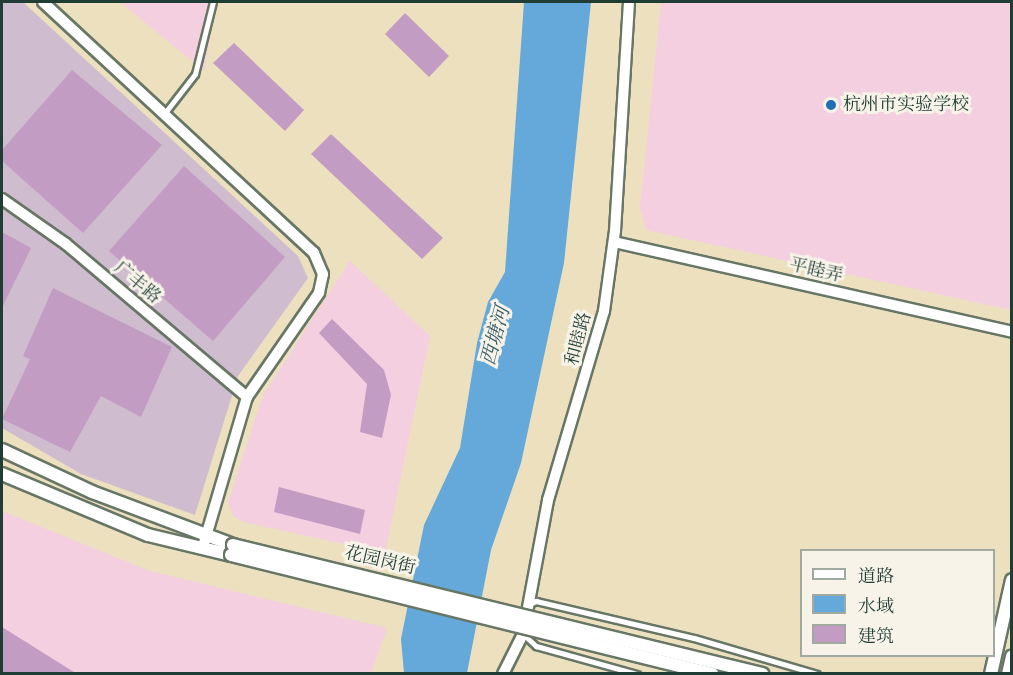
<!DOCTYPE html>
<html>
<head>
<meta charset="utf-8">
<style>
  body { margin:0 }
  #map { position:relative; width:1013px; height:675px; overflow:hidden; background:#ece0bf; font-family:"Libre Bodoni","Noto Serif SC",serif }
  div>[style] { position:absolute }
  .built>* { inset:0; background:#f3cfe0 }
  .industrial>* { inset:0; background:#cfbdcf }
  .water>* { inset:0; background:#65a8da }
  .building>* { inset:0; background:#c39cc3 }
  .roads { filter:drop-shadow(2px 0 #677665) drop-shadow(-2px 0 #677665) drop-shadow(0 2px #677665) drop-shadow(0 -2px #677665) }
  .service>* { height:5px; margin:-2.5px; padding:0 2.5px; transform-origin:2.5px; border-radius:2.5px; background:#fff }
  .minor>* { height:10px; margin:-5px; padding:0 5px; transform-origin:5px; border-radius:5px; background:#fff }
  .tertiary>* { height:12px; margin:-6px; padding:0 6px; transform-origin:6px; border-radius:6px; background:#fff }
  .bridges { filter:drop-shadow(2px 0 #677665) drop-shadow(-2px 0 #677665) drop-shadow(0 2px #677665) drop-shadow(0 -2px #677665) }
  .tertiary-bridge>* { height:12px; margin:-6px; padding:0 6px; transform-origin:6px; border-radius:6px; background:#fff }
  .dots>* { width:16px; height:16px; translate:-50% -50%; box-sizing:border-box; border:3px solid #f7f3e8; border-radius:50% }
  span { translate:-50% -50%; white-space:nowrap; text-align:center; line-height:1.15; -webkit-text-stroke:6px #f7f3e8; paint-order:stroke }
  .poi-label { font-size:18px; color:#1f3d34 }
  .left { translate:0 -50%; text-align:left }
  .street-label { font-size:18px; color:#1f3d34 }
  .water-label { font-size:20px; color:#345d66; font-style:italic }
  .frame { position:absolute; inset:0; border:3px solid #1f3d34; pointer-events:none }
  .legend { position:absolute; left:800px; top:549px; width:195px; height:108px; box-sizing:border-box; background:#f7f3e8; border:2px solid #a1aaa0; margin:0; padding:8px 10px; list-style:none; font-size:18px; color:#1f3d34 }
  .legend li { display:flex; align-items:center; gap:12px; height:30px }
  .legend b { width:30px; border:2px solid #a1aaa0 }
</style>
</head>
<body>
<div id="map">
  <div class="built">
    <div style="clip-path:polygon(120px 2px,217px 2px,204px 71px)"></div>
    <div style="clip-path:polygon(661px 2px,1011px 2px,1011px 310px,646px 230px,640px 208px)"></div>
    <div style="clip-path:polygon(350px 261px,430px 336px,385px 553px,244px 522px,234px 517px,228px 502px,263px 395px)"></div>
    <div style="clip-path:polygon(2px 511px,150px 571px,387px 628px,371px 673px,2px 673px)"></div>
  </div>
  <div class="industrial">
    <div style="clip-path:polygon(2px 2px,23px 2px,298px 256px,308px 278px,238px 376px,195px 515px,81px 474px,2px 428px)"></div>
  </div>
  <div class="water">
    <div style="clip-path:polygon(524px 2px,591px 2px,564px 263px,521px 463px,491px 550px,467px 673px,404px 673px,401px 639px,424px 525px,460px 448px,477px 343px,488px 302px,505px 272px)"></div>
  </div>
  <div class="building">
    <div style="clip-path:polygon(405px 13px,449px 56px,429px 77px,385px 34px)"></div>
    <div style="clip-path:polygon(234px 43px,304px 110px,285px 131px,213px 63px)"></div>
    <div style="clip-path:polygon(72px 70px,162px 145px,83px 233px,2px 161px,2px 150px)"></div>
    <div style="clip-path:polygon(331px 134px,443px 238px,422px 259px,311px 154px)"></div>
    <div style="clip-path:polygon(184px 166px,285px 257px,213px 341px,109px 251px)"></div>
    <div style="clip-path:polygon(2px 232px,31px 248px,2px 308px)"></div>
    <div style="clip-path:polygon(53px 288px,172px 347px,141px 417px,101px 396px,70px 452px,2px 419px,30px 359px,23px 356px)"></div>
    <div style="clip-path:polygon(332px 319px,384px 370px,391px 395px,382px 438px,360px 432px,367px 384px,319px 333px)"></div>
    <div style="clip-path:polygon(279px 487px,365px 510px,360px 534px,274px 512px)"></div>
    <div style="clip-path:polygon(2px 627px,77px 674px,2px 674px)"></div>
  </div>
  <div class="roads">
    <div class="service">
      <div style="left:164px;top:114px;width:51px;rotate:-52.2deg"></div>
      <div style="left:195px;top:74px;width:74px;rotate:-76deg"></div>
      <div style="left:529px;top:604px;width:8px;rotate:-23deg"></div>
      <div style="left:536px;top:601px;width:162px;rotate:13.2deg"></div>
      <div style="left:694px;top:638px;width:128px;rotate:16.3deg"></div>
      <div style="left:523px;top:634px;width:18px;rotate:43deg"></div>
      <div style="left:536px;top:646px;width:105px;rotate:15.5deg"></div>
    </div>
    <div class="minor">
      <div style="left:43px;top:2px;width:369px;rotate:42.8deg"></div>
      <div style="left:314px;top:253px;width:23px;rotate:67deg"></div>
      <div style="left:323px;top:274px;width:19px;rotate:102deg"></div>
      <div style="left:319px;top:293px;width:126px;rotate:124.7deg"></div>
      <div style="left:247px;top:397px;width:152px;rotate:106.4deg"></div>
      <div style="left:2px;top:199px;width:78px;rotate:35.1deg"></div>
      <div style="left:66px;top:244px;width:237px;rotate:40.2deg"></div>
      <div style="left:614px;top:242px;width:408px;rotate:12.7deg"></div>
      <div style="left:503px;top:674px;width:45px;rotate:-63.4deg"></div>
      <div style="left:523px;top:634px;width:136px;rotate:-79.4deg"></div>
      <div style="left:548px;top:500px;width:197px;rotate:-73.5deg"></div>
      <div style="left:604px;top:311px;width:81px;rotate:-82.2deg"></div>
      <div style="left:615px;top:231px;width:229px;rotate:-86.5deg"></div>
    </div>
    <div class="tertiary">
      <div style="left:2px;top:450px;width:99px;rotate:25deg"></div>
      <div style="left:92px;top:492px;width:151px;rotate:20.6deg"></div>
      <div style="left:2px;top:474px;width:158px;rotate:22.7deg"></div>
      <div style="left:148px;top:535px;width:85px;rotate:13.5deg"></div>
      <div style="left:991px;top:674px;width:96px;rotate:-77.4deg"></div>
      <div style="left:1008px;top:674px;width:18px;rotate:-77deg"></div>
    </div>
  </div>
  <div class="bridges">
    <div class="tertiary-bridge">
      <div style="left:233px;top:545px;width:545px;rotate:13.7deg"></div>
      <div style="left:231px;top:555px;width:496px;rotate:13.9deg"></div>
    </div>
  </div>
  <div class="dots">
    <div style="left:831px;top:105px;background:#1f6fb2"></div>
  </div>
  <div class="poi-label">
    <span class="left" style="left:843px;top:105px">杭州市实验学校</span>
  </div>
  <div class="street-label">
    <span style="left:816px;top:271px;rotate:13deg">平睦弄</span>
    <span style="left:137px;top:283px;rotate:40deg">广丰路</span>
    <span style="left:579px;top:339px;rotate:-75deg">和睦路</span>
    <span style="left:380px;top:561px;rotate:13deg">花园岗街</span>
  </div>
  <div class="water-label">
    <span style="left:496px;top:336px;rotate:-75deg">西塘河</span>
  </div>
  <div class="frame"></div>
  <ul class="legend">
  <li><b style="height:8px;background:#fff"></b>道路</li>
  <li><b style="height:16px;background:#65a8da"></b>水域</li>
  <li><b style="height:16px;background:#c39cc3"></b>建筑</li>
  </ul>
</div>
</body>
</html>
